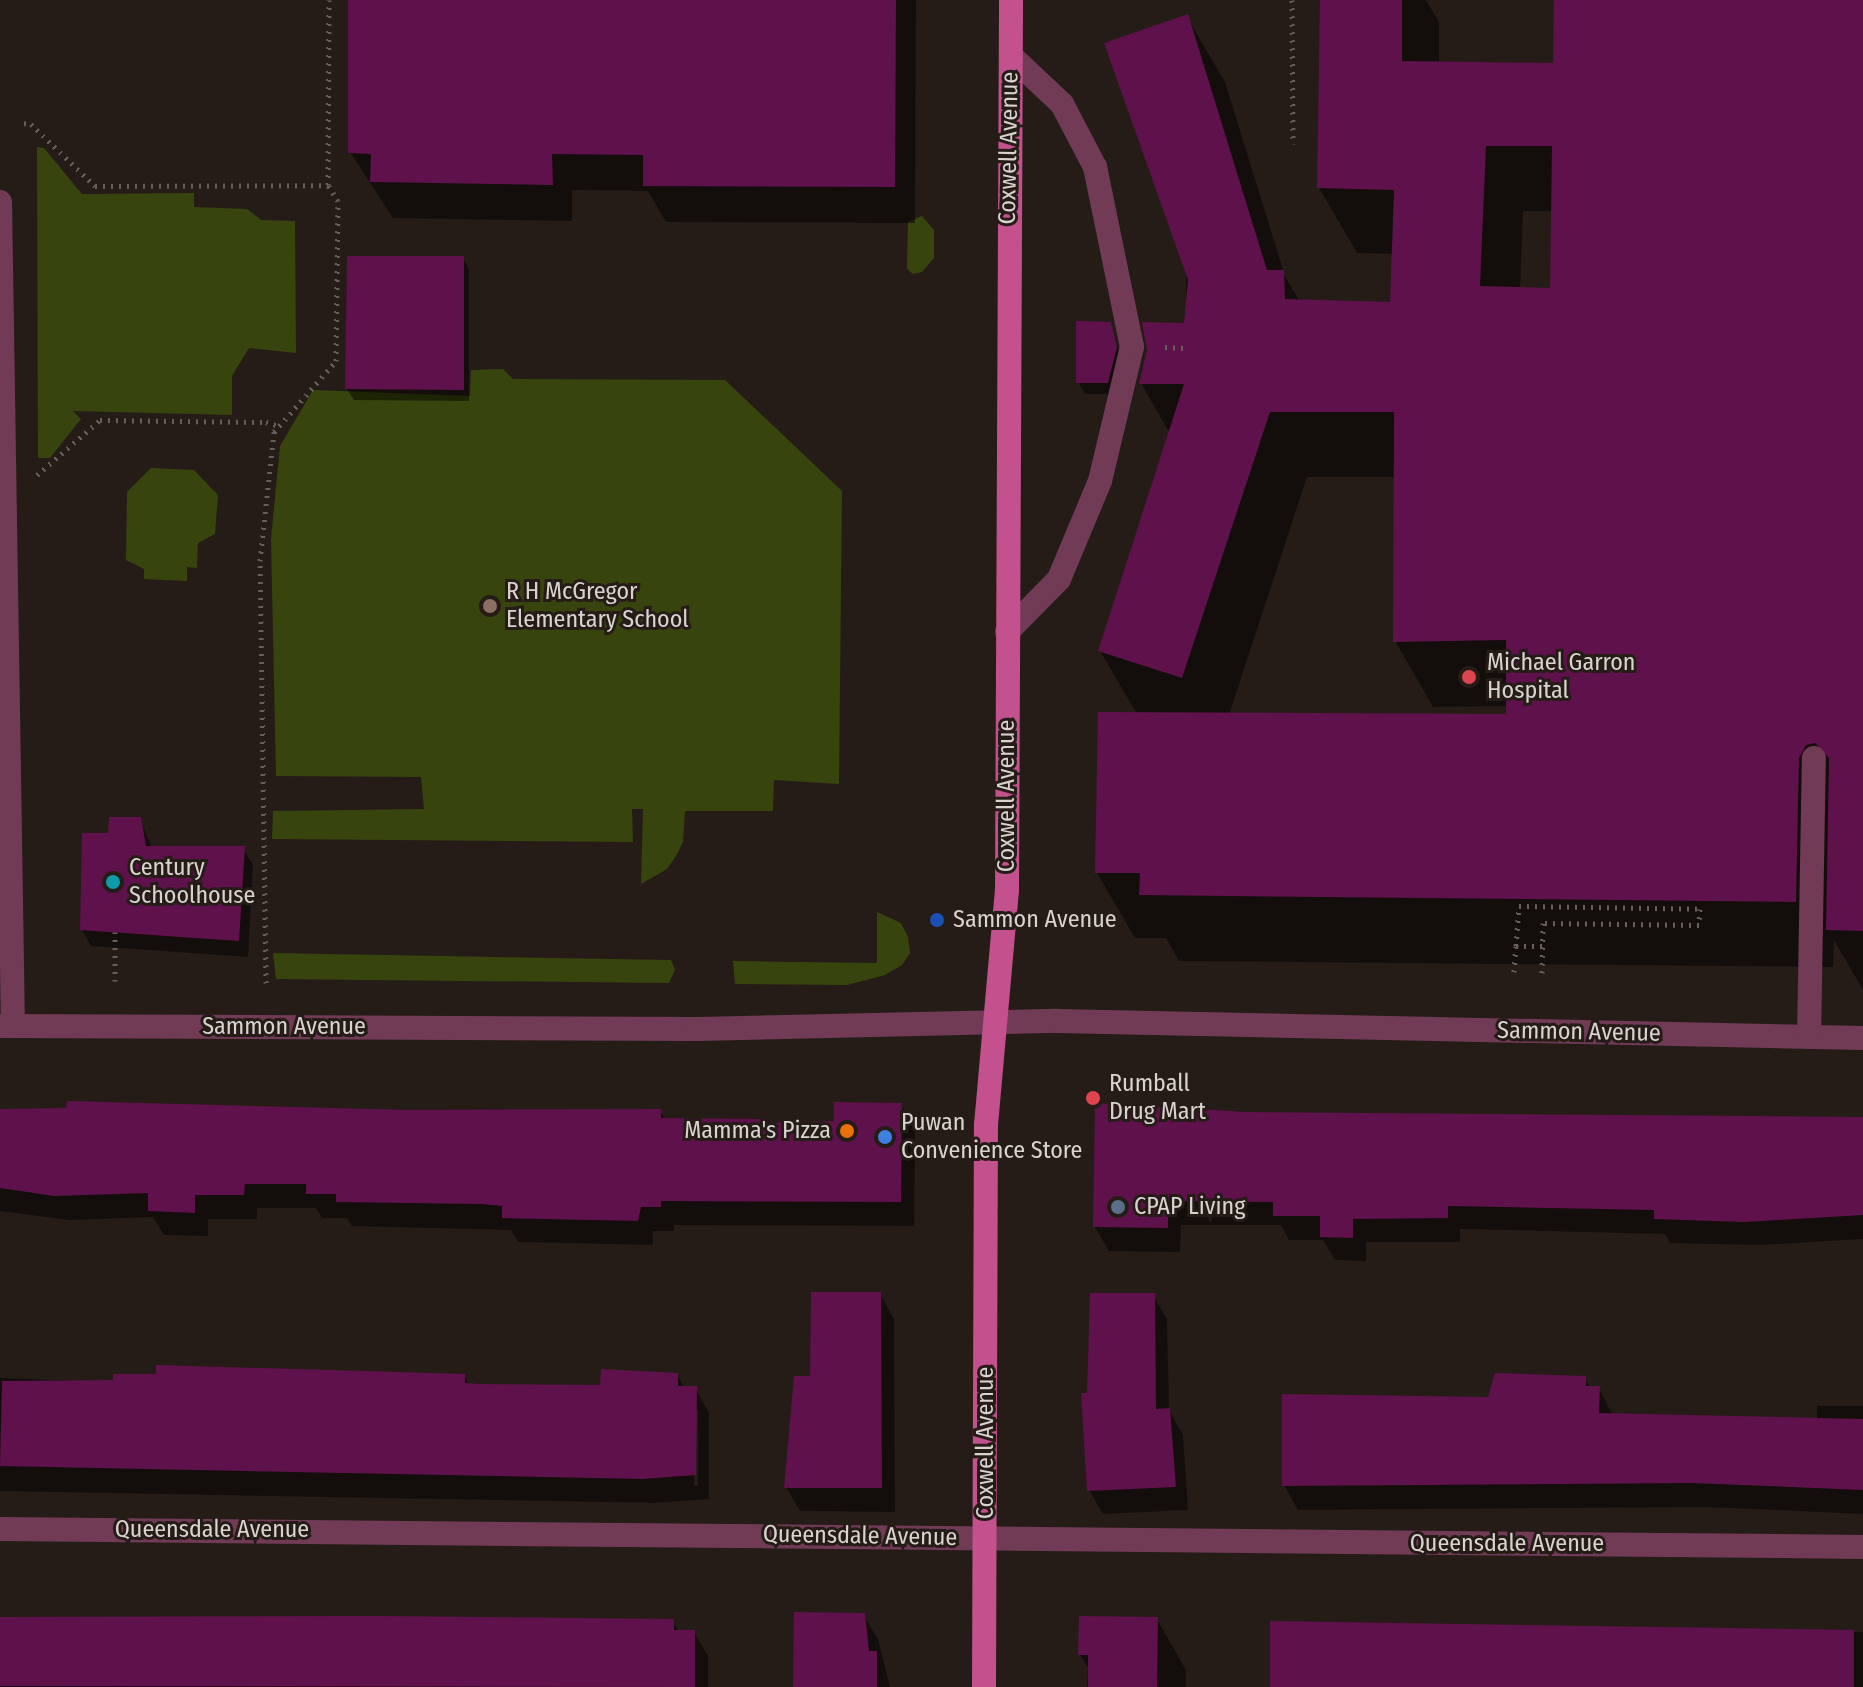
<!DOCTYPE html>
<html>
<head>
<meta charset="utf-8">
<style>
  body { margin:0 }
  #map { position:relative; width:1863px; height:1687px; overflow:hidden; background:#251c18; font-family:"Fira Sans Condensed",sans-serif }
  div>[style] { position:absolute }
  .green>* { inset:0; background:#38440d }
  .shadow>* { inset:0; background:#0007 }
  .building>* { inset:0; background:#5f114b }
  .path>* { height:5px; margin-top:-2.5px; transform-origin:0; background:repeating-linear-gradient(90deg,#655e5a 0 2px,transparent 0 8px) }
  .minor>* { height:24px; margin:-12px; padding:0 12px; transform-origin:12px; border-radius:12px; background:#713b56 }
  .major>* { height:24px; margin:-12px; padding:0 12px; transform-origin:12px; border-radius:12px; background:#c2518d }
  .dots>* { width:22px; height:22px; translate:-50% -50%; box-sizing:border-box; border:4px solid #251c18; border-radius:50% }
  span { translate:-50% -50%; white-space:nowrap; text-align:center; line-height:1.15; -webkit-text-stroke:6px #251c18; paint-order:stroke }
  .street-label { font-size:24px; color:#d9d3d0 }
  .poi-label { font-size:24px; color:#d9d3d0 }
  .left { translate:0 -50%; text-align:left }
  .right { translate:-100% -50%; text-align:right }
</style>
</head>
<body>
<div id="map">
  <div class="green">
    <div style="clip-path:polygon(37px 147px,44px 148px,82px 194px,194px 193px,194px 207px,247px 209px,261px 220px,295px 221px,296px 353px,249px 348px,232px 376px,232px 415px,73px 411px,81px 419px,50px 458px,38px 458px)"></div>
    <div style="clip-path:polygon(922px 216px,934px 230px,934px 258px,922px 272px,913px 274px,907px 269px,908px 222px)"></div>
    <div style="clip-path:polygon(503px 369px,513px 379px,725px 380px,842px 491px,839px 784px,774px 780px,773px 811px,685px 811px,683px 842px,676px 856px,667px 869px,641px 884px,643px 809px,632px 809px,633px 842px,272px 839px,273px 811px,424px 809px,421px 777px,276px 776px,271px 539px,280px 446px,313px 390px,470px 396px,471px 370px)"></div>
    <div style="clip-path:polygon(151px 468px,194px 470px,218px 495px,215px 534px,198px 543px,197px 568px,187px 567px,187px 581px,144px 579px,144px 569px,126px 560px,127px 492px)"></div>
    <div style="clip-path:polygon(877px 912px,901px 923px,908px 937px,910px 953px,902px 965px,885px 975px,847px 985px,735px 984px,733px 961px,877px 963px)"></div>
    <div style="clip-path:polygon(273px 953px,671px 960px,675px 970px,669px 983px,276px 979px)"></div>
  </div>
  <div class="shadow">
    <div style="clip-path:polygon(350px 0,916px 0,915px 223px,666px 222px,648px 191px,572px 190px,572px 221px,393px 218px,350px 152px)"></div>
    <div style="clip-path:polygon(evenodd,1322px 0,1426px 0,1439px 22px,1439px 63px,1555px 65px,1556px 0,1863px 0,1863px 990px,1834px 940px,1833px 967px,1179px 961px,1166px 938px,1135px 938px,1097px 873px,1137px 714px,1100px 651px,1170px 434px,1141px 383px,1186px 325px,1187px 17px,1225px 82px,1285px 276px,1300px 302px,1392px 304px,1393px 254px,1357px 253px,1319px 188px,1322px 0,1523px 211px,1553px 211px,1551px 290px,1520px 289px,1523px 211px,1322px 0,1307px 477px,1396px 477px,1395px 641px,1433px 707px,1508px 706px,1508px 716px,1229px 715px,1307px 477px)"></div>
    <div style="clip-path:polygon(463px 258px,469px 270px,469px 401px,354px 400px,347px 389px)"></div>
    <div style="clip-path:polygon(1110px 324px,1122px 360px,1114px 394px,1085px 394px,1078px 382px)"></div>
    <div style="clip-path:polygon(140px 819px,152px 848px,243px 848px,253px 865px,248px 957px,91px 946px,82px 930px,110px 835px)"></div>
    <div style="clip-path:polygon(901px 1105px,915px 1129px,914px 1226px,674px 1225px,674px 1231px,653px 1231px,653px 1245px,518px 1242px,511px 1230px,352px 1226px,347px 1218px,322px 1218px,316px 1208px,257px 1208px,257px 1219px,208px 1219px,208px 1236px,164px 1235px,153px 1217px,69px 1220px,0 1211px,0 1110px,660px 1111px,665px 1120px,766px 1125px,836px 1123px)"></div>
    <div style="clip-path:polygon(1097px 1105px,1319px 1115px,1863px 1118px,1863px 1239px,1759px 1245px,1670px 1243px,1665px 1234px,1460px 1229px,1460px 1242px,1366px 1242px,1366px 1261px,1335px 1260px,1323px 1240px,1289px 1240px,1281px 1225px,1181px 1225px,1180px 1252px,1109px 1251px,1095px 1227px)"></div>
    <div style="clip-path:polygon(880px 1294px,894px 1319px,895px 1512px,800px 1511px,786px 1487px,812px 1378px)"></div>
    <div style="clip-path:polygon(1153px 1295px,1167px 1319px,1169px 1410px,1183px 1435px,1188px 1510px,1103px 1514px,1089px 1490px)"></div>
    <div style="clip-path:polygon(evenodd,158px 1367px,464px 1375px,469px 1385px,602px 1387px,677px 1375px,685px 1388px,695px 1388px,709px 1413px,709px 1499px,657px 1503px,0 1491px,0 1378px,115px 1382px,158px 1376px,158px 1367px,694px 1410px,698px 1410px,698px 1485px,694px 1485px,694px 1410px)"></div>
    <div style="clip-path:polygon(1585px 1378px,1590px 1388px,1599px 1388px,1613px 1416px,1817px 1420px,1817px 1406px,1863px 1406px,1863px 1514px,1706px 1507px,1298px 1510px,1284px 1485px,1489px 1399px)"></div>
    <div style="clip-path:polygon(863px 1615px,878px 1639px,890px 1687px,795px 1687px)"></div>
    <div style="clip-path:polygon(0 1618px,673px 1621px,679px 1632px,694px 1632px,708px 1656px,708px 1687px,0 1687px)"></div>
    <div style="clip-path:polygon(1157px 1619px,1186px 1670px,1186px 1687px,1087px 1687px,1088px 1668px,1080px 1654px)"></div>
    <div style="clip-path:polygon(1657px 1632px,1863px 1632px,1863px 1687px,1272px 1687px)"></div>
  </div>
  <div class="building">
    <div style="clip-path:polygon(348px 0,896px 0,895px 187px,643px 186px,643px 155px,552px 154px,553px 185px,370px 182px,371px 154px,348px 153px)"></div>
    <div style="clip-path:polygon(evenodd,1320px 0,1402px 0,1402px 61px,1553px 63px,1554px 0,1863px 0,1863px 931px,1826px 930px,1829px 758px,1815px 743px,1806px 745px,1799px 758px,1796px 902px,1139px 895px,1140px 873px,1095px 873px,1098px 712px,1506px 714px,1506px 640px,1393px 642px,1394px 412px,1270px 412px,1182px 678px,1098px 651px,1184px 384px,1139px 384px,1147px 350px,1142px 322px,1184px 323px,1188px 280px,1104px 43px,1188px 14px,1267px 270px,1284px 270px,1285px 299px,1390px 302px,1394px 190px,1317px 188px,1320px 0,1486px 146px,1552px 146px,1550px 288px,1480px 286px,1486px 146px)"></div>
    <div style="clip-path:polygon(347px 256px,464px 256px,464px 390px,345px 389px)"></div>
    <div style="clip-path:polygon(1076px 321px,1111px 322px,1117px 347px,1108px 383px,1076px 383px)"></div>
    <div style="clip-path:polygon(109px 817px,141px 817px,146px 846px,245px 846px,239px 941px,80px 930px,82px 833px,108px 833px)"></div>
    <div style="clip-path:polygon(67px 1101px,408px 1110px,661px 1109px,661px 1118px,765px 1119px,765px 1123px,834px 1121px,834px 1102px,902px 1103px,901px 1202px,661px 1201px,661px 1207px,641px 1207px,638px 1221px,502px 1218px,502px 1206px,481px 1204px,336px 1202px,336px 1194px,306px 1194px,306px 1184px,245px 1184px,244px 1195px,195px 1195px,195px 1213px,148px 1211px,148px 1193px,54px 1196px,0 1188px,0 1109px,66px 1108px)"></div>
    <div style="clip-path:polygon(1095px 1103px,1248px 1112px,1863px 1117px,1863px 1215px,1744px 1222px,1654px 1219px,1654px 1210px,1448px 1206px,1448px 1218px,1353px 1219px,1353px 1238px,1320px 1237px,1320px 1216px,1273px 1216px,1273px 1202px,1168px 1201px,1168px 1228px,1093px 1227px)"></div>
    <div style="clip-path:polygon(811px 1292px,881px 1292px,882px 1488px,784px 1488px,794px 1376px,810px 1376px)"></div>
    <div style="clip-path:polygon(1090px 1293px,1155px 1293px,1156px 1409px,1170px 1408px,1176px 1487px,1087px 1491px,1081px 1393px,1087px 1393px)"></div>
    <div style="clip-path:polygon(156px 1365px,465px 1374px,465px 1383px,479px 1384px,600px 1385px,601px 1369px,678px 1373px,678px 1386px,697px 1386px,696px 1475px,642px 1479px,0 1466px,2px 1381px,113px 1380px,113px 1374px,156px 1374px)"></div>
    <div style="clip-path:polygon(1495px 1373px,1586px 1376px,1586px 1386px,1600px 1386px,1599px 1413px,1863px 1419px,1863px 1490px,1691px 1483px,1282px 1486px,1282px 1394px,1488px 1397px)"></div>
    <div style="clip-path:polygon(794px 1612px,865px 1613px,869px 1651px,877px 1651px,877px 1687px,793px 1687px)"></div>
    <div style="clip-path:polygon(378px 1616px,674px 1619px,674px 1630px,695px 1630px,695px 1687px,0 1686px,0 1617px)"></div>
    <div style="clip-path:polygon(1079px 1616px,1158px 1617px,1157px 1687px,1088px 1687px,1088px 1655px,1078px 1655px)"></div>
    <div style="clip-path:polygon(1270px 1621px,1854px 1630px,1854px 1687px,1270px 1687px)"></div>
  </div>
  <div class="path">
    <div style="left:1292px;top:0;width:144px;rotate:89.6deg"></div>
    <div style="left:24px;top:123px;width:7px;rotate:8deg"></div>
    <div style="left:31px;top:124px;width:89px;rotate:44.1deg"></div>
    <div style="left:95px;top:186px;width:233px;rotate:-0.2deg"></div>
    <div style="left:1165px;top:347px;width:18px;rotate:3deg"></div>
    <div style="left:37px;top:475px;width:84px;rotate:-41.1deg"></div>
    <div style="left:100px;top:420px;width:166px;rotate:0.7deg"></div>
    <div style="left:266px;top:422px;width:14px;rotate:17deg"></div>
    <div style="left:1516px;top:946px;width:40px;rotate:-85.7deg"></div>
    <div style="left:1519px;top:906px;width:181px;rotate:0.9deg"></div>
    <div style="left:1700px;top:909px;width:16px;rotate:94deg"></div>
    <div style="left:1699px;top:925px;width:156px;rotate:-179.3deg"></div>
    <div style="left:1543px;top:923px;width:50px;rotate:91.1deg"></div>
    <div style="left:1514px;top:972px;width:26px;rotate:-86deg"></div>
    <div style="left:1516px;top:946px;width:26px"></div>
    <div style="left:115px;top:981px;width:49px;rotate:-90deg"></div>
    <div style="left:266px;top:983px;width:422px;rotate:-90.8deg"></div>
    <div style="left:260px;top:561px;width:130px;rotate:-83.8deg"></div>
    <div style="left:274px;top:432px;width:94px;rotate:-48.9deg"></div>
    <div style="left:336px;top:361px;width:160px;rotate:-89.3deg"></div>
    <div style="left:338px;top:201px;width:19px;rotate:-122deg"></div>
    <div style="left:328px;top:185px;width:185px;rotate:-89.7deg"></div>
  </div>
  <div class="minor">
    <div style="left:0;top:202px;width:824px;rotate:89.1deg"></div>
    <div style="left:1007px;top:632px;width:74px;rotate:-45.5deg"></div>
    <div style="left:1059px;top:579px;width:106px;rotate:-67.3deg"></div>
    <div style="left:1100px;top:481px;width:138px;rotate:-76.6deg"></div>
    <div style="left:1132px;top:347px;width:184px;rotate:-101.6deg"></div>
    <div style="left:1095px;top:167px;width:71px;rotate:-117.6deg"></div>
    <div style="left:1062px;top:104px;width:70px;rotate:-136.7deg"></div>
    <div style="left:0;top:1026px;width:698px;rotate:0.25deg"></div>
    <div style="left:698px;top:1029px;width:359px;rotate:-1.3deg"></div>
    <div style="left:1057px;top:1021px;width:806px;rotate:1.21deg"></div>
    <div style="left:1809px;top:1037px;width:279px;rotate:-89deg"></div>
    <div style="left:0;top:1529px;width:1863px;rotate:0.55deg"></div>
  </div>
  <div class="major">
    <div style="left:984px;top:1687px;width:562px;rotate:-89.8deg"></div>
    <div style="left:986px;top:1125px;width:235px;rotate:-84.9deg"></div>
    <div style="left:1007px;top:891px;width:891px;rotate:-89.74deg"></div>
  </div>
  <div class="dots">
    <div style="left:490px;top:606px;background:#8d6e63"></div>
    <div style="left:1469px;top:677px;background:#e0444e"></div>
    <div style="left:113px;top:882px;background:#0f9aa8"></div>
    <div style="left:937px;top:920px;background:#1a4fb4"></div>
    <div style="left:1093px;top:1098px;background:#e0444e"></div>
    <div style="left:847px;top:1131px;background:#e8710a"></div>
    <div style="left:885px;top:1137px;background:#3f7fe0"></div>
    <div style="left:1118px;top:1207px;background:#5c6f8a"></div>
  </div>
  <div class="street-label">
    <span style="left:1009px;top:148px;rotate:-89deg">Coxwell Avenue</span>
    <span style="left:1007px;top:796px;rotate:-90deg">Coxwell Avenue</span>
    <span style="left:284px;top:1027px">Sammon Avenue</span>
    <span style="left:1579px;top:1032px;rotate:1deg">Sammon Avenue</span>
    <span style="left:986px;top:1443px;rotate:-90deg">Coxwell Avenue</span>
    <span style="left:212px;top:1530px">Queensdale Avenue</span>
    <span style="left:860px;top:1536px;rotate:1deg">Queensdale Avenue</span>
    <span style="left:1507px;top:1544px">Queensdale Avenue</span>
  </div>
  <div class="poi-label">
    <span class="left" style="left:506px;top:606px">R H McGregor<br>Elementary School</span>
    <span class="left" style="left:1487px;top:677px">Michael Garron<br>Hospital</span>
    <span class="left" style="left:129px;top:882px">Century<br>Schoolhouse</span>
    <span class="left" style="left:953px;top:920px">Sammon Avenue</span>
    <span class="left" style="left:1109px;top:1098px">Rumball<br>Drug Mart</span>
    <span class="left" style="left:901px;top:1137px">Puwan<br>Convenience Store</span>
    <span class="right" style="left:831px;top:1131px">Mamma's Pizza</span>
    <span class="left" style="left:1134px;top:1207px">CPAP Living</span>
  </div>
</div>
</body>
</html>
